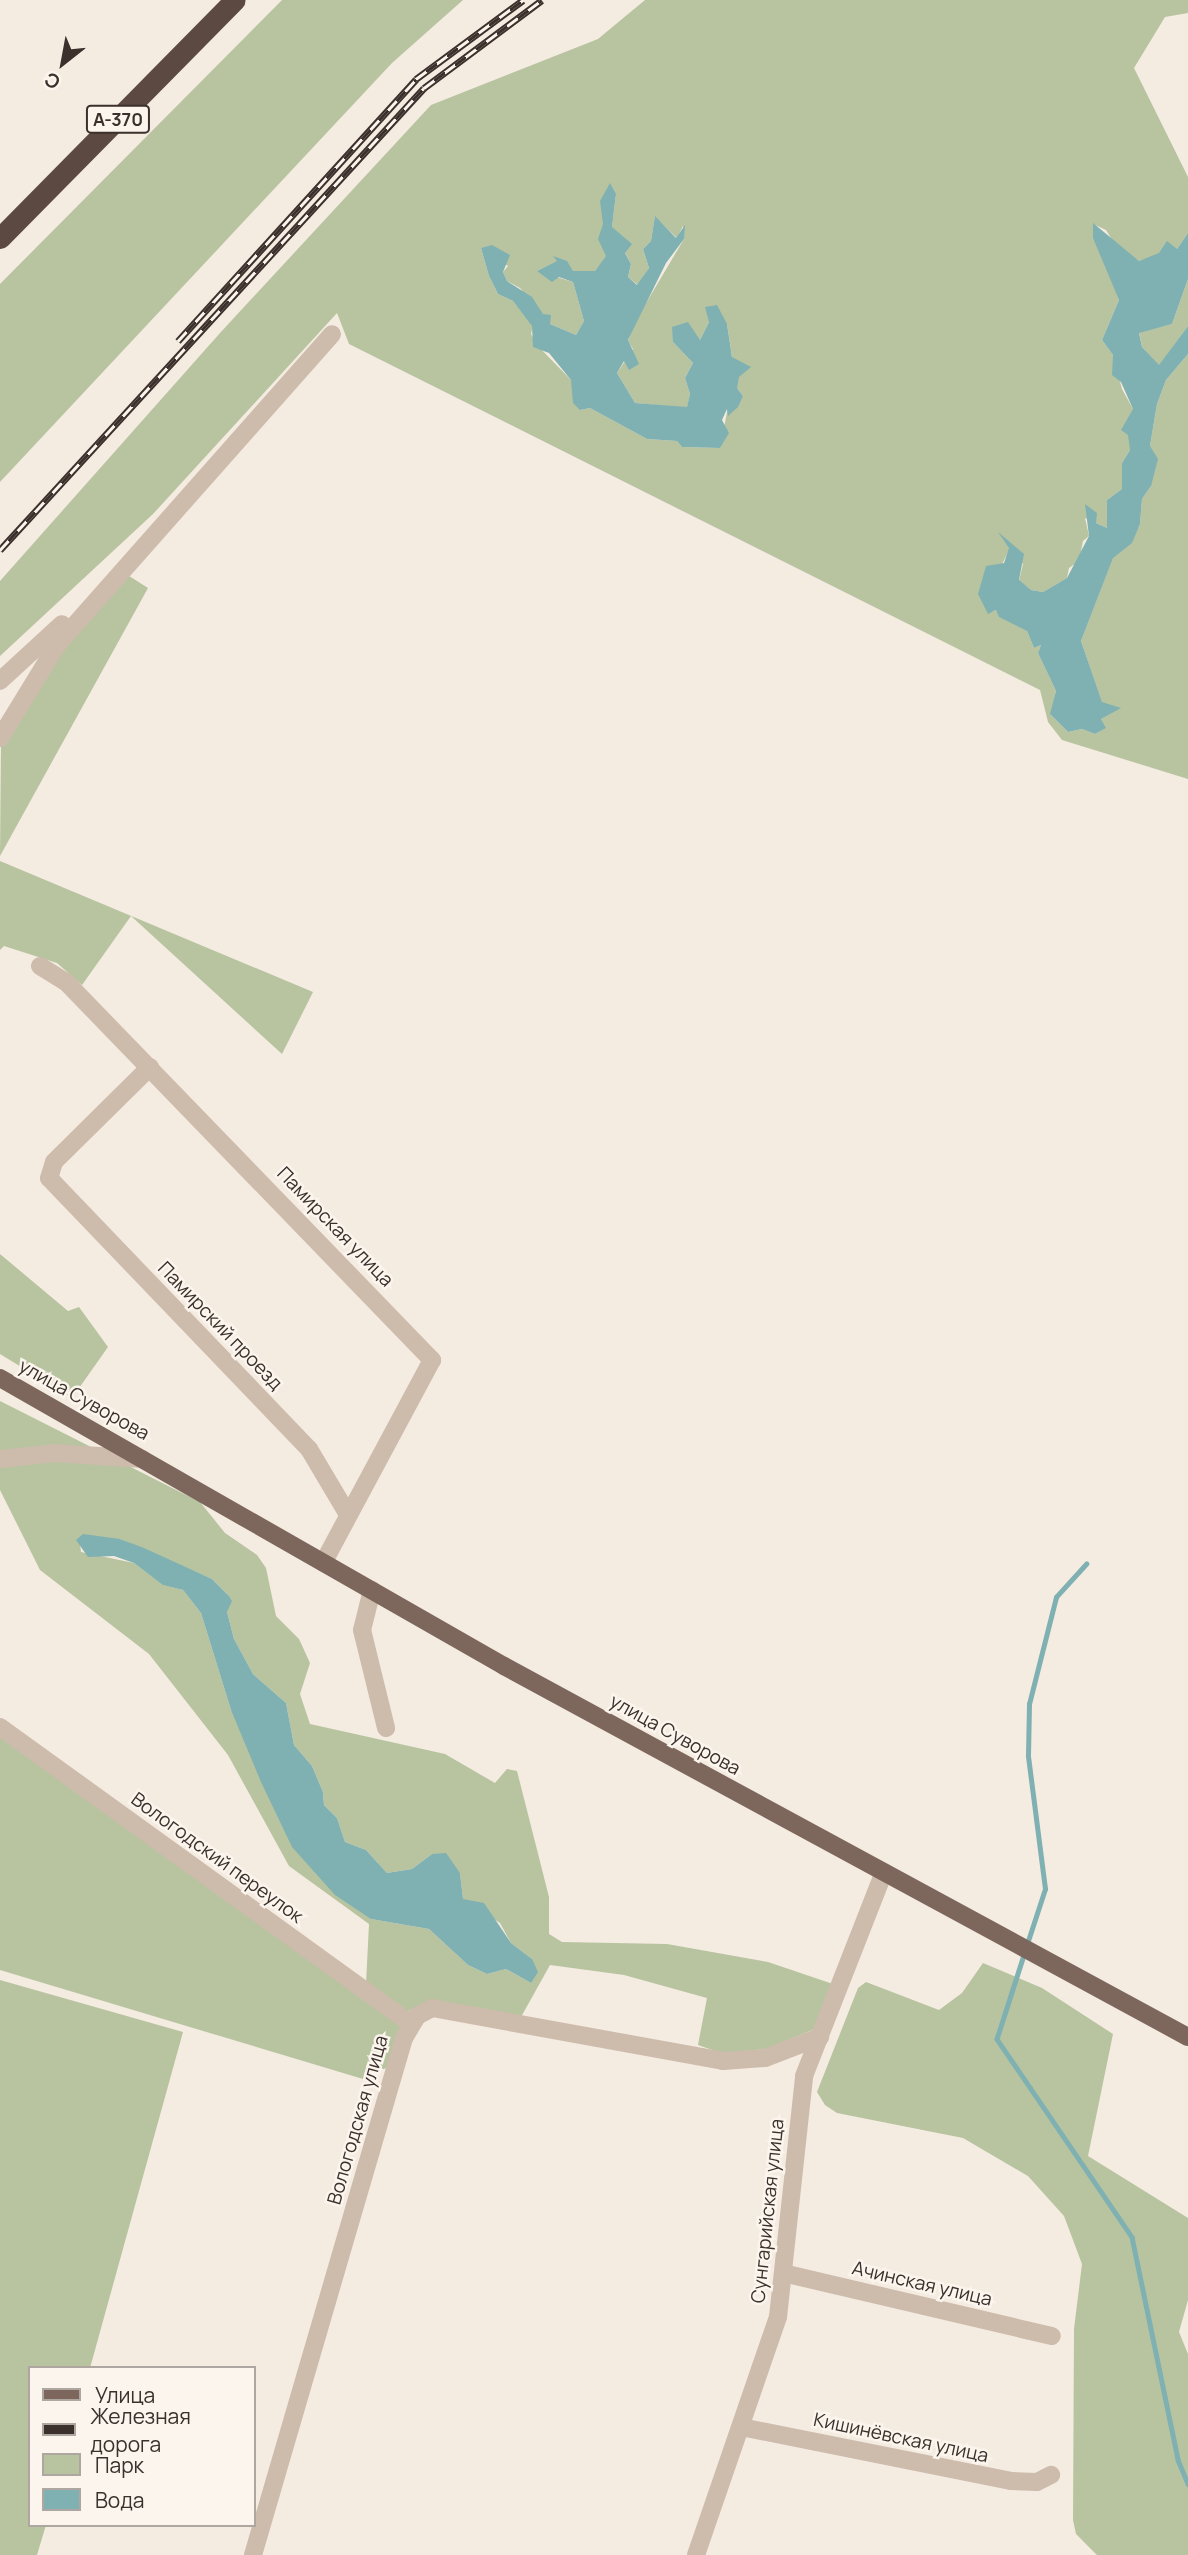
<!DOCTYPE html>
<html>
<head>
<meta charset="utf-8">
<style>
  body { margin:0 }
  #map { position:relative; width:1188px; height:2555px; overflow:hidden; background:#f4ebe1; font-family:Manrope,sans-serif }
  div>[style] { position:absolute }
  .green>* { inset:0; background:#b8c4a0 }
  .water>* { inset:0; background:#7fb0b2 }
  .stream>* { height:4.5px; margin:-2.25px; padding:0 2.25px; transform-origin:2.25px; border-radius:2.25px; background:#7fb0b2 }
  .minor>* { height:18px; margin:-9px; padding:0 9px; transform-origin:9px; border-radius:9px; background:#cdbbac }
  .major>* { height:18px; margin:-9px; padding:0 9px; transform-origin:9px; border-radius:9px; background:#7d675c }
  .highway>* { height:21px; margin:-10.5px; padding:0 10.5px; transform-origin:10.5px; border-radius:10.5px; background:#5c4a42 }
  .rail>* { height:7px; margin-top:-3.5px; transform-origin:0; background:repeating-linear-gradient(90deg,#fbf5ee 0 13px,#3b302b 0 26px); box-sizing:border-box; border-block:2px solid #3b302b }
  span { translate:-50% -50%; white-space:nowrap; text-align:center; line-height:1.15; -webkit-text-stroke:5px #fbf5ee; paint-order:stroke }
  .shield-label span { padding:2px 5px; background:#fbf5ee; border:2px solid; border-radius:5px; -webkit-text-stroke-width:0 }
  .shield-label { font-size:18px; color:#3b302b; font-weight:700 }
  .street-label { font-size:19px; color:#3b302b }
  .legend { position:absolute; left:28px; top:2366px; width:228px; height:161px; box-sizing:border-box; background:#fbf5ee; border:2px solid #aea6a0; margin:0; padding:9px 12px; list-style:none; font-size:21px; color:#3b302b }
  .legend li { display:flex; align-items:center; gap:14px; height:35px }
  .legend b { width:35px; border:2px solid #aea6a0 }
  .north { position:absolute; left:28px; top:28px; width:70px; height:70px; -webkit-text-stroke:5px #fbf5ee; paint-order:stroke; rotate:211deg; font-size:19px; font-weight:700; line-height:28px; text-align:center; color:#3b302b }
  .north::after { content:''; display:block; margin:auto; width:24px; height:32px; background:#3b302b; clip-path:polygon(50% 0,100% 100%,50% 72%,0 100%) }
</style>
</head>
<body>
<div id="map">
  <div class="green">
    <div style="clip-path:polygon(282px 0,463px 0,392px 63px,0 482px,0 284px)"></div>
    <div style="clip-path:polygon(evenodd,645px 0,1188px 0,1188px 13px,1165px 17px,1134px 68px,1188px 177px,1188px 233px,1177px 249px,1139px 261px,1116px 246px,1106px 230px,1093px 224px,1119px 300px,1102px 340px,1113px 355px,1122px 389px,1133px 409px,1130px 450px,1122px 463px,1122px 489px,1107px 500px,1107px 528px,1085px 518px,1089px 536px,1083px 541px,1079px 561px,1069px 568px,1067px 578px,1043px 592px,1031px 590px,1019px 581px,1023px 564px,1000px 534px,1010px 548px,984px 601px,988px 613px,997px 610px,1027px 631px,1034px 648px,1041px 645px,1038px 653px,1056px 691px,1051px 715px,1068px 732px,1082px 729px,1095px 734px,1105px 728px,1101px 719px,1119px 708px,1102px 703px,1081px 641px,1113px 557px,1131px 543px,1140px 524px,1142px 499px,1151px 486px,1150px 446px,1157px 404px,1166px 380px,1188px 354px,1188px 779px,1062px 740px,1048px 722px,1040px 690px,349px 344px,337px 313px,153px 514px,0 656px,0 581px,220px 333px,431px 105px,598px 39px,645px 0,616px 194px,612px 227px,631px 264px,628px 277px,638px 285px,649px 268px,643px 249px,651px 241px,655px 217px,677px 238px,683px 226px,684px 239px,636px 320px,628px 341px,633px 349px,617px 373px,635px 403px,687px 408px,690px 394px,685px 378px,693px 363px,673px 342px,700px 340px,709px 322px,727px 324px,737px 388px,743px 396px,728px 415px,728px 407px,720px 448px,682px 447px,677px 441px,647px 439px,590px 408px,580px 410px,571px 380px,537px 345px,531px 334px,533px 326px,513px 301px,498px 294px,489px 276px,481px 248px,508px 266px,503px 272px,507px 281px,520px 288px,550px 324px,576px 335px,584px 321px,573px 282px,537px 271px,558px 261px,573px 271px,595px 271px,607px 256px,599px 239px,616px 194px)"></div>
    <div style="clip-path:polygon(1188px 279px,1188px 326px,1159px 366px,1142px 347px,1139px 332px,1172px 324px)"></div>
    <div style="clip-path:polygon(126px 574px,148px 588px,0 856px,1px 746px,46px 668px)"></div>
    <div style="clip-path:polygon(0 861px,313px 992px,282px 1054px,131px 916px,82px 985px,57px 963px,4px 946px,0 950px)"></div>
    <div style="clip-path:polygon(0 1254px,68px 1311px,79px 1307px,108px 1347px,72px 1398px,0 1354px)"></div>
    <div style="clip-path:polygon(evenodd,0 1401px,200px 1502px,225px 1533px,257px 1555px,266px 1568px,276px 1616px,299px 1639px,310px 1663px,300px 1694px,310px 1724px,445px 1754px,495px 1783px,507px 1769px,517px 1771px,549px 1897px,549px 1934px,562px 1942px,667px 1944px,768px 1962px,833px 1984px,815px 2029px,766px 2049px,721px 2053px,698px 2045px,707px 1998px,624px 1975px,550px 1965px,521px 2017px,433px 2001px,406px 2012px,388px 2067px,363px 2079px,0 1970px,0 1718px,366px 1984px,369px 1924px,289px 1866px,228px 1755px,149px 1654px,40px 1570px,0 1490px,0 1401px,120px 1539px,212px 1579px,228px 1595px,227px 1612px,234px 1639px,253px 1674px,286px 1703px,294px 1745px,312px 1766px,323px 1792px,324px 1805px,337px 1818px,345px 1842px,366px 1850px,387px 1873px,412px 1869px,432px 1854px,460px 1873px,463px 1899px,500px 1923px,511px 1943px,532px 1959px,531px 1983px,506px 1969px,487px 1974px,468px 1965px,429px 1929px,371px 1919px,231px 1710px,201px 1613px,183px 1590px,164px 1585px,134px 1563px,81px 1552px,80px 1544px,120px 1539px)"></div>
    <div style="clip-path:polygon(983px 1963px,1042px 1988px,1113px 2034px,1088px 2156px,1188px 2218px,1188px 2300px,1179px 2332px,1188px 2354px,1188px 2555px,1097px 2555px,1076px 2534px,1073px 2520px,1074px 2329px,1082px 2264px,1064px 2216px,1028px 2176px,963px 2138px,837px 2113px,825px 2105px,817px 2092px,858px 1988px,866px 1982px,939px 2010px,962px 1993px)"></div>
    <div style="clip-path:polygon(0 1980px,183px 2032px,90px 2368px,30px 2368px,30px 2525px,46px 2525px,37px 2555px,0 2555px)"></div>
  </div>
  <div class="water">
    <div style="clip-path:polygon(610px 183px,616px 194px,612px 227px,632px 244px,625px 253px,631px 264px,628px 277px,637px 285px,649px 268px,643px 249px,651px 241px,655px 216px,676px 238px,685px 225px,684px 239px,666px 263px,628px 340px,639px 364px,629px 370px,624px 361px,617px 373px,635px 403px,687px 407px,690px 394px,685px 378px,693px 363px,673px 342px,672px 327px,688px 322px,700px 340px,709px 322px,705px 307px,717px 305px,727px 324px,732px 357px,751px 367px,739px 377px,737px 388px,743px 396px,738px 407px,728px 416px,727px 409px,722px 420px,729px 433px,720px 448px,682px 447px,677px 441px,647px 439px,590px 408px,580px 410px,573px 403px,571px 380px,549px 353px,533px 347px,532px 326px,513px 301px,498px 294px,489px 276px,481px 248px,492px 245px,510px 255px,503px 272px,507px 281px,532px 297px,543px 314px,551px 315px,550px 324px,576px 335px,584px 321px,573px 282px,559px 277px,552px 282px,537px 271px,557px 261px,553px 256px,567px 261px,573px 271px,595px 271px,606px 256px,598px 239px,603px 224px,600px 201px)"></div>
    <div style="clip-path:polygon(1093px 223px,1139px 261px,1159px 253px,1167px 241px,1177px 249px,1188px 233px,1188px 279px,1172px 324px,1139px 333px,1142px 347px,1159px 365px,1188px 326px,1188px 354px,1166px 380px,1157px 404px,1150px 446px,1158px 459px,1151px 486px,1142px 499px,1140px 524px,1132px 543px,1113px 558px,1081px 641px,1102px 702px,1121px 708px,1101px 719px,1106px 728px,1095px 734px,1082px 729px,1068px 732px,1050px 714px,1056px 691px,1038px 653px,1041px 645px,1034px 648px,1027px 631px,999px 617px,996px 610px,988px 614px,978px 594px,986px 566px,1004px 563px,1009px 548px,998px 532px,1024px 554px,1019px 580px,1031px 590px,1043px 592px,1067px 578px,1089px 536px,1085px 504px,1097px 513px,1096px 523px,1107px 528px,1107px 500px,1122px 489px,1122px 463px,1130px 450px,1128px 435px,1121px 430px,1133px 409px,1121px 382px,1112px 375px,1113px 355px,1102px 340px,1119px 300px,1093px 238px)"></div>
    <div style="clip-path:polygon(83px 1534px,120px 1539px,144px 1548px,212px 1579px,228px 1595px,232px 1601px,227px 1612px,234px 1639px,253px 1674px,286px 1703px,294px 1745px,312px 1766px,323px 1792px,324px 1805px,337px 1818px,345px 1842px,366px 1850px,387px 1873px,412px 1869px,432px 1854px,446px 1853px,460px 1873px,463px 1899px,484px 1903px,511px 1943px,532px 1959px,538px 1972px,531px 1983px,506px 1969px,487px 1974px,468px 1965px,429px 1929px,371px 1919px,335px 1895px,292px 1847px,261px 1782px,231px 1710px,201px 1613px,183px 1590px,163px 1585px,134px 1563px,114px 1556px,88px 1557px,76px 1540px)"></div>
  </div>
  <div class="stream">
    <div style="left:1027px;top:1944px;width:58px;rotate:-71.9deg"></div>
    <div style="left:1045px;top:1889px;width:134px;rotate:-97.3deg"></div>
    <div style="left:1028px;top:1756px;width:52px;rotate:-88.9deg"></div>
    <div style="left:1029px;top:1704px;width:110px;rotate:-75.8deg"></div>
    <div style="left:1056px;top:1597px;width:45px;rotate:-47.7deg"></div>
    <div style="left:1025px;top:1952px;width:91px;rotate:107.8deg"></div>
    <div style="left:997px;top:2039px;width:240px;rotate:55.7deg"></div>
    <div style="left:1132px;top:2237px;width:228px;rotate:78.3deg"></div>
    <div style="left:1178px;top:2460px;width:26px;rotate:67deg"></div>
  </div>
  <div class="minor">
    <div style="left:0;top:681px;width:84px;rotate:-42.6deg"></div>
    <div style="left:0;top:738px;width:109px;rotate:-58.5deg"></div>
    <div style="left:57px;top:645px;width:415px;rotate:-48.5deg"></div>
    <div style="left:40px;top:966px;width:32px;rotate:32deg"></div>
    <div style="left:67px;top:983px;width:525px;rotate:45.93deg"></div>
    <div style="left:432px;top:1360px;width:230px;rotate:118.2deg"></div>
    <div style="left:150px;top:1067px;width:135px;rotate:135.3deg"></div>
    <div style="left:54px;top:1162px;width:17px;rotate:107deg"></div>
    <div style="left:49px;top:1178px;width:376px;rotate:46.2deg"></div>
    <div style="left:309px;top:1449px;width:74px;rotate:59.3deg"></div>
    <div style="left:0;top:1459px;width:54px;rotate:-6.3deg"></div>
    <div style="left:54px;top:1453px;width:89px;rotate:3.9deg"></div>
    <div style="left:372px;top:1590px;width:41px;rotate:104deg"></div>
    <div style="left:362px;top:1630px;width:101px;rotate:76.2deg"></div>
    <div style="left:0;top:1727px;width:506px;rotate:35.83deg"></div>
    <div style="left:783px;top:2273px;width:276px;rotate:13.2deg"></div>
    <div style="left:741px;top:2427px;width:275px;rotate:11.3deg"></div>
    <div style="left:1011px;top:2481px;width:26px;rotate:2deg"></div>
    <div style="left:1037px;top:2482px;width:16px;rotate:-27deg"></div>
    <div style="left:253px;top:2555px;width:539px;rotate:-73.72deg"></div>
    <div style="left:404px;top:2038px;width:26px;rotate:-59deg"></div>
    <div style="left:417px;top:2016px;width:17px;rotate:-28deg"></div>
    <div style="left:432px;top:2008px;width:296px;rotate:10.3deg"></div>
    <div style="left:723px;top:2061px;width:42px;rotate:-4.1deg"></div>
    <div style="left:765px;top:2058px;width:59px;rotate:-20.9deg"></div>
    <div style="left:696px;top:2555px;width:252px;rotate:-71deg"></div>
    <div style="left:778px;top:2317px;width:242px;rotate:-83.8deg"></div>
    <div style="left:804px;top:2076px;width:219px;rotate:-68.6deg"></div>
  </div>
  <div class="major">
    <div style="left:0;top:1378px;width:580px;rotate:29.74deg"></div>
    <div style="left:504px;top:1666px;width:778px;rotate:28.48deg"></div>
  </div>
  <div class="highway">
    <div style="left:0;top:238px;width:334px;rotate:-45.4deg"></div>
  </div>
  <div class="rail">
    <div style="left:178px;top:341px;width:354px;rotate:-47.7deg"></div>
    <div style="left:416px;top:79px;width:133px;rotate:-36.4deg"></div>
    <div style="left:0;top:550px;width:627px;rotate:-47.46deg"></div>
    <div style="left:424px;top:88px;width:147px;rotate:-36.7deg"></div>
  </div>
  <div class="shield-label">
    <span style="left:118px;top:119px">А-370</span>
  </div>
  <div class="street-label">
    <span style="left:335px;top:1227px;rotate:46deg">Памирская улица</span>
    <span style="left:220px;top:1326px;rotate:46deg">Памирский проезд</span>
    <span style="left:84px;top:1400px;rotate:29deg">улица Суворова</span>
    <span style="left:675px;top:1735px;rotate:29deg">улица Суворова</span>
    <span style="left:217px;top:1858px;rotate:36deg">Вологодский переулок</span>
    <span style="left:358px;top:2120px;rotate:-74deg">Вологодская улица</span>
    <span style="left:768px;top:2211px;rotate:-84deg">Сунгарийская улица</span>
    <span style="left:922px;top:2284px;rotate:13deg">Ачинская улица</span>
    <span style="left:901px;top:2438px;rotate:12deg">Кишинёвская улица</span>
  </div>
  <ul class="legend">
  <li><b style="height:9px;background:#7d675c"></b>Улица</li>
  <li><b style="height:9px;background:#3b302b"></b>Железная дорога</li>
  <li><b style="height:19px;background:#b8c4a0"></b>Парк</li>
  <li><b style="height:19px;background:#7fb0b2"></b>Вода</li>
  </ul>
  <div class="north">С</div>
</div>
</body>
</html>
